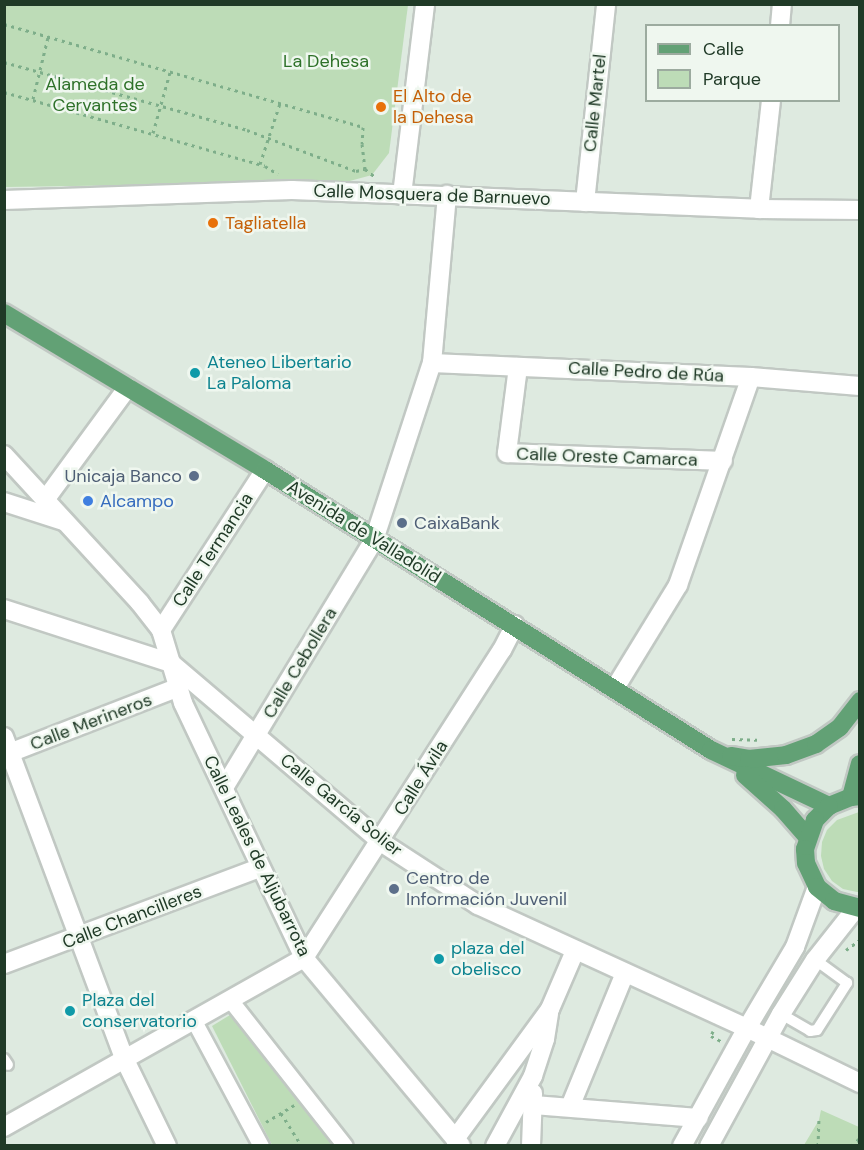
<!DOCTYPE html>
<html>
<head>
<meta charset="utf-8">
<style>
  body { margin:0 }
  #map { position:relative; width:864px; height:1150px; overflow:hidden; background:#deeae0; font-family:"DM Sans",sans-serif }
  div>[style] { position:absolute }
  .green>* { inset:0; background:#bddcb7 }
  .path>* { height:3px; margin-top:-1.5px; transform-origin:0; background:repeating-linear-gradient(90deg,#7eae8a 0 3px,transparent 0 7.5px) }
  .roads { filter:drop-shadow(2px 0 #c1c8c3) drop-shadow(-2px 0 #c1c8c3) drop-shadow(0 2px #c1c8c3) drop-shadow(0 -2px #c1c8c3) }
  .service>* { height:10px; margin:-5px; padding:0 5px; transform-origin:5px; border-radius:5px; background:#fff }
  .pedestrian>* { height:15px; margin:-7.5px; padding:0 7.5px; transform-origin:7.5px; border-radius:7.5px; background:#fff }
  .minor>* { height:18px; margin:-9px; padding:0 9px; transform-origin:9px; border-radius:9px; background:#fff }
  .tertiary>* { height:18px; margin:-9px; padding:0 9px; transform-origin:9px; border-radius:9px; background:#fff }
  .primary>* { height:18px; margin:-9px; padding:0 9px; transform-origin:9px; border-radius:9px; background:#62a175 }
  .dots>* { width:16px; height:16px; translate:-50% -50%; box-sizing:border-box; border:3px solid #eff7ef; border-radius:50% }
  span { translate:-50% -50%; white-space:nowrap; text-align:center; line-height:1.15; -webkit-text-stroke:5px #eff7ef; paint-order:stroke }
  .park-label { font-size:18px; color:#2e7129 }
  .food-label { font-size:18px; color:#c56008 }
  .left { translate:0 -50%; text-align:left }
  .street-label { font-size:18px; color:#203a27 }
  .culture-label { font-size:18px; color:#0d838f }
  .service-label { font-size:18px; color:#4e5e75 }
  .right { translate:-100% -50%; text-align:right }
  .shop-label { font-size:18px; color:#366cbe }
  .frame { position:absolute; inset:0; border:6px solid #203a27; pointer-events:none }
  .legend { position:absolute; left:645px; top:24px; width:195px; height:78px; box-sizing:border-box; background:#eff7ef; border:2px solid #9cab9f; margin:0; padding:8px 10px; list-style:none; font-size:18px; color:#203a27 }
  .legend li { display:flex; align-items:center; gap:12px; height:30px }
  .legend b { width:30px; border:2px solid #9cab9f }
</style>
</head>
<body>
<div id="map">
  <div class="green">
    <div style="clip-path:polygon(4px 5px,408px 5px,389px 153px,372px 175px,346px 182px,5px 187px)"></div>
    <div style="clip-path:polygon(859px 812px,860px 892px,857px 892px,843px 889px,832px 881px,824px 869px,821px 856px,822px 842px,827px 830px,837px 820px)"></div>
    <div style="clip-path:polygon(230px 1015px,333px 1145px,272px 1145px,212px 1026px)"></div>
    <div style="clip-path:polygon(821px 1110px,859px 1127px,859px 1145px,804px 1145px,819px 1120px)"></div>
  </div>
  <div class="path">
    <div style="left:4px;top:24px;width:373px;rotate:16deg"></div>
    <div style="left:363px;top:127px;width:17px;rotate:93deg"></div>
    <div style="left:362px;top:144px;width:25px;rotate:83deg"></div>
    <div style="left:4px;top:62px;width:252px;rotate:15.6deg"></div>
    <div style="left:247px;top:130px;width:116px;rotate:20.6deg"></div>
    <div style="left:356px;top:171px;width:9px;rotate:-13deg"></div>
    <div style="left:365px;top:169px;width:11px;rotate:38deg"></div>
    <div style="left:4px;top:92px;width:271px;rotate:15.8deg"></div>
    <div style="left:265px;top:166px;width:15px;rotate:32deg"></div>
    <div style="left:33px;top:99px;width:64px;rotate:-76.4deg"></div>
    <div style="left:153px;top:133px;width:63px;rotate:-74.4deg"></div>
    <div style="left:260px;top:164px;width:64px;rotate:-71.8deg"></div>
    <div style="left:732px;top:739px;width:25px;rotate:2deg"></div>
    <div style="left:846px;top:950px;width:17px;rotate:-36deg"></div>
    <div style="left:713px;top:1031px;width:5px;rotate:112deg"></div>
    <div style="left:711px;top:1036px;width:11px;rotate:27deg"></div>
    <div style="left:281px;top:1113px;width:39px;rotate:58deg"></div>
    <div style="left:266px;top:1122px;width:33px;rotate:-31deg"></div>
    <div style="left:818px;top:1146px;width:26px;rotate:-88deg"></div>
    <div style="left:851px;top:1146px;width:12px;rotate:-42deg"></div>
  </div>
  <div class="roads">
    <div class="service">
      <div style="left:781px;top:1014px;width:34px;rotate:30deg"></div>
      <div style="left:810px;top:1031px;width:7px;rotate:-8deg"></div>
      <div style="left:817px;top:1030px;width:56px;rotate:-57.4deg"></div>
      <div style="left:847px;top:983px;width:39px;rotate:-144deg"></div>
      <div style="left:4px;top:1059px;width:7px;rotate:56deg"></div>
    </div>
    <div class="pedestrian">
      <div style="left:231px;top:1001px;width:184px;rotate:51.8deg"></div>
      <div style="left:194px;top:1021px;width:142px;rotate:61.8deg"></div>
    </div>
    <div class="minor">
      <div style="left:780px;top:26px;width:22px;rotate:-85deg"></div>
      <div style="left:402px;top:195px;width:192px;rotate:-83.1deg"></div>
      <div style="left:4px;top:200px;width:288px;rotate:-2deg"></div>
      <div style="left:292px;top:190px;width:467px;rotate:2.3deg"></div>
      <div style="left:759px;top:209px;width:101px;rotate:0.6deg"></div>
      <div style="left:585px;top:202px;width:199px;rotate:-83.9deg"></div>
      <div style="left:759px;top:209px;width:110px;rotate:-83.7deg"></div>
      <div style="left:432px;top:363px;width:319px;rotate:2.5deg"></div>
      <div style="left:751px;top:377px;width:109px;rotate:4.7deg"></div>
      <div style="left:518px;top:367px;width:87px;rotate:97.3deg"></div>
      <div style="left:507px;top:453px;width:216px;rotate:2.1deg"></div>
      <div style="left:4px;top:455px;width:201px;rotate:47.4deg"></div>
      <div style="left:140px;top:603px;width:34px;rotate:52deg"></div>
      <div style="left:161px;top:630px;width:76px;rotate:73.2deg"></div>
      <div style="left:183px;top:703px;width:282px;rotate:64.6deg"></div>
      <div style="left:304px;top:958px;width:245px;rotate:50.1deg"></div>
      <div style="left:45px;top:500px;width:140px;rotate:-53.7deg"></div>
      <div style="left:4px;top:502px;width:62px;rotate:17.9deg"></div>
      <div style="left:4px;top:609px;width:176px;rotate:17.9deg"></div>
      <div style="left:171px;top:663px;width:276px;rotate:40.4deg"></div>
      <div style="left:381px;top:842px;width:116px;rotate:33deg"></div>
      <div style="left:478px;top:905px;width:296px;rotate:24.6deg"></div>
      <div style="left:747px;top:1028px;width:126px;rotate:26deg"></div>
      <div style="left:161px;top:630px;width:191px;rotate:-57deg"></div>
      <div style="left:615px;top:688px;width:121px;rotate:-58.5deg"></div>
      <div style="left:678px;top:585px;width:220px;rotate:-70.7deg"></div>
      <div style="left:4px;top:737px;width:345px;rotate:69.5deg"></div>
      <div style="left:125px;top:1060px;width:96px;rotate:64deg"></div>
      <div style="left:4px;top:755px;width:186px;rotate:-21.2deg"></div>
      <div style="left:225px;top:786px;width:288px;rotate:-58.8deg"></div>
      <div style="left:374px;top:540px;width:186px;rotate:-71.9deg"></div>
      <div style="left:432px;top:363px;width:169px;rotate:-84.9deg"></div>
      <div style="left:4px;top:964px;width:272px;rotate:-20.6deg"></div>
      <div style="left:533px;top:1105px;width:166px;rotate:4.5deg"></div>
      <div style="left:570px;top:1107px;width:145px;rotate:-67.7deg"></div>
      <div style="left:4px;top:1127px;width:344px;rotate:-29.4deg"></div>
      <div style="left:304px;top:958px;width:366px;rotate:-57.3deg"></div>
      <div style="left:502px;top:650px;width:28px;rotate:-63deg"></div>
      <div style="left:455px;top:1139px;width:161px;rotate:-53.8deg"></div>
      <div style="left:550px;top:1009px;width:63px;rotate:-66.7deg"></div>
      <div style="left:495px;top:1146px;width:80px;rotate:-61.5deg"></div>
      <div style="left:533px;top:1076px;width:39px;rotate:-72deg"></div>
      <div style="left:545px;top:1039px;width:26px;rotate:-81deg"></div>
      <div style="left:531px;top:1146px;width:53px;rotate:-87.8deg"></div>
    </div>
    <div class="tertiary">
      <div style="left:682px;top:1146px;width:135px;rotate:-61.2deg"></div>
      <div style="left:747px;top:1028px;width:94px;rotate:-59.3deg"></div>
      <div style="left:795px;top:947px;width:64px;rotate:-69.9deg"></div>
      <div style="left:709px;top:1146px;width:150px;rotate:-61.4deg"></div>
      <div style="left:781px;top:1014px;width:64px;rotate:-57.8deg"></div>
      <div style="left:815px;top:960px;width:66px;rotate:-51.7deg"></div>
    </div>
    <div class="primary">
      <div style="left:4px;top:313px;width:305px;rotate:31deg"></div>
      <div style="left:265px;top:470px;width:527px;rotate:32.12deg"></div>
      <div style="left:711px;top:750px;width:131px;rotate:25.4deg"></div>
      <div style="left:731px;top:756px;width:18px;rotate:9deg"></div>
      <div style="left:749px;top:759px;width:37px;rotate:-6deg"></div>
      <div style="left:786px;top:755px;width:32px;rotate:-20deg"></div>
      <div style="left:816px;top:744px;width:29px;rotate:-35deg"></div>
      <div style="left:840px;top:727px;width:33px;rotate:-52deg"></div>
      <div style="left:745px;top:775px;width:51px;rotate:41.8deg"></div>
      <div style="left:783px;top:809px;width:37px;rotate:49deg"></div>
      <div style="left:860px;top:796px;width:9px;rotate:174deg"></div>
      <div style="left:851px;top:797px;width:24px;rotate:158deg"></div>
      <div style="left:829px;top:806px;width:20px;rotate:135deg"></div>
      <div style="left:815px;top:820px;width:31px;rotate:109deg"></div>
      <div style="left:805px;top:849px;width:14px;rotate:86deg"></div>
      <div style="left:806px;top:863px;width:26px;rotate:65deg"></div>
      <div style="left:817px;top:887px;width:22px;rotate:39deg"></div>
      <div style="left:834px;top:901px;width:27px;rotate:15deg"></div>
      <div style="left:851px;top:797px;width:34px;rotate:-75deg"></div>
    </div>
  </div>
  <div class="dots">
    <div style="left:381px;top:107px;background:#e8710a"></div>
    <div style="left:213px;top:223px;background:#e8710a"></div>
    <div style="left:195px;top:373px;background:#0f9aa8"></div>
    <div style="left:194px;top:476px;background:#5c6f8a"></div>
    <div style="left:88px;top:501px;background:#3f7fe0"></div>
    <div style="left:402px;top:523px;background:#5c6f8a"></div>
    <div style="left:394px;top:889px;background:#5c6f8a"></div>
    <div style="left:439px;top:959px;background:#0f9aa8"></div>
    <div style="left:70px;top:1011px;background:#0f9aa8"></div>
  </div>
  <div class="park-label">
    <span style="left:326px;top:61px">La Dehesa</span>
    <span style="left:95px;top:95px">Alameda de<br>Cervantes</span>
  </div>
  <div class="food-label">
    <span class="left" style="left:393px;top:107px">El Alto de<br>la Dehesa</span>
    <span class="left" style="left:225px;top:223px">Tagliatella</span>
  </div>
  <div class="street-label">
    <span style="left:595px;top:103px;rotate:-84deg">Calle Martel</span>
    <span style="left:432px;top:195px;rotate:2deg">Calle Mosquera de Barnuevo</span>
    <span style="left:646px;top:372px;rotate:3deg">Calle Pedro de Rúa</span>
    <span style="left:607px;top:457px;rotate:2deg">Calle Oreste Camarca</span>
    <span style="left:364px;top:532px;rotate:32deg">Avenida de Valladolid</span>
    <span style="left:213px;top:550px;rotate:-57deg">Calle Termancia</span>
    <span style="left:300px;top:663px;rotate:-59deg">Calle Cebollera</span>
    <span style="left:91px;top:722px;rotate:-21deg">Calle Merineros</span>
    <span style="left:421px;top:778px;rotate:-58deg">Calle Ávila</span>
    <span style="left:341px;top:805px;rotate:39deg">Calle García Solier</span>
    <span style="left:257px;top:856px;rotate:64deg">Calle Leales de Aljubarrota</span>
    <span style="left:132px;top:917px;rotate:-21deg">Calle Chancilleres</span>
  </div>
  <div class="culture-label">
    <span class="left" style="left:207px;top:373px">Ateneo Libertario<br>La Paloma</span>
    <span class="left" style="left:451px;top:959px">plaza del<br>obelisco</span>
    <span class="left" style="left:82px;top:1011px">Plaza del<br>conservatorio</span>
  </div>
  <div class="service-label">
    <span class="right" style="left:182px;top:476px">Unicaja Banco</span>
    <span class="left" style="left:414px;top:523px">CaixaBank</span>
    <span class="left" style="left:406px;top:889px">Centro de<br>Información Juvenil</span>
  </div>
  <div class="shop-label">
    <span class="left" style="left:100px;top:501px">Alcampo</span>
  </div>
  <div class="frame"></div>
  <ul class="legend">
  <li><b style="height:8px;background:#62a175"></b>Calle</li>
  <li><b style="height:16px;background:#bddcb7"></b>Parque</li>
  </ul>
</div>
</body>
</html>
